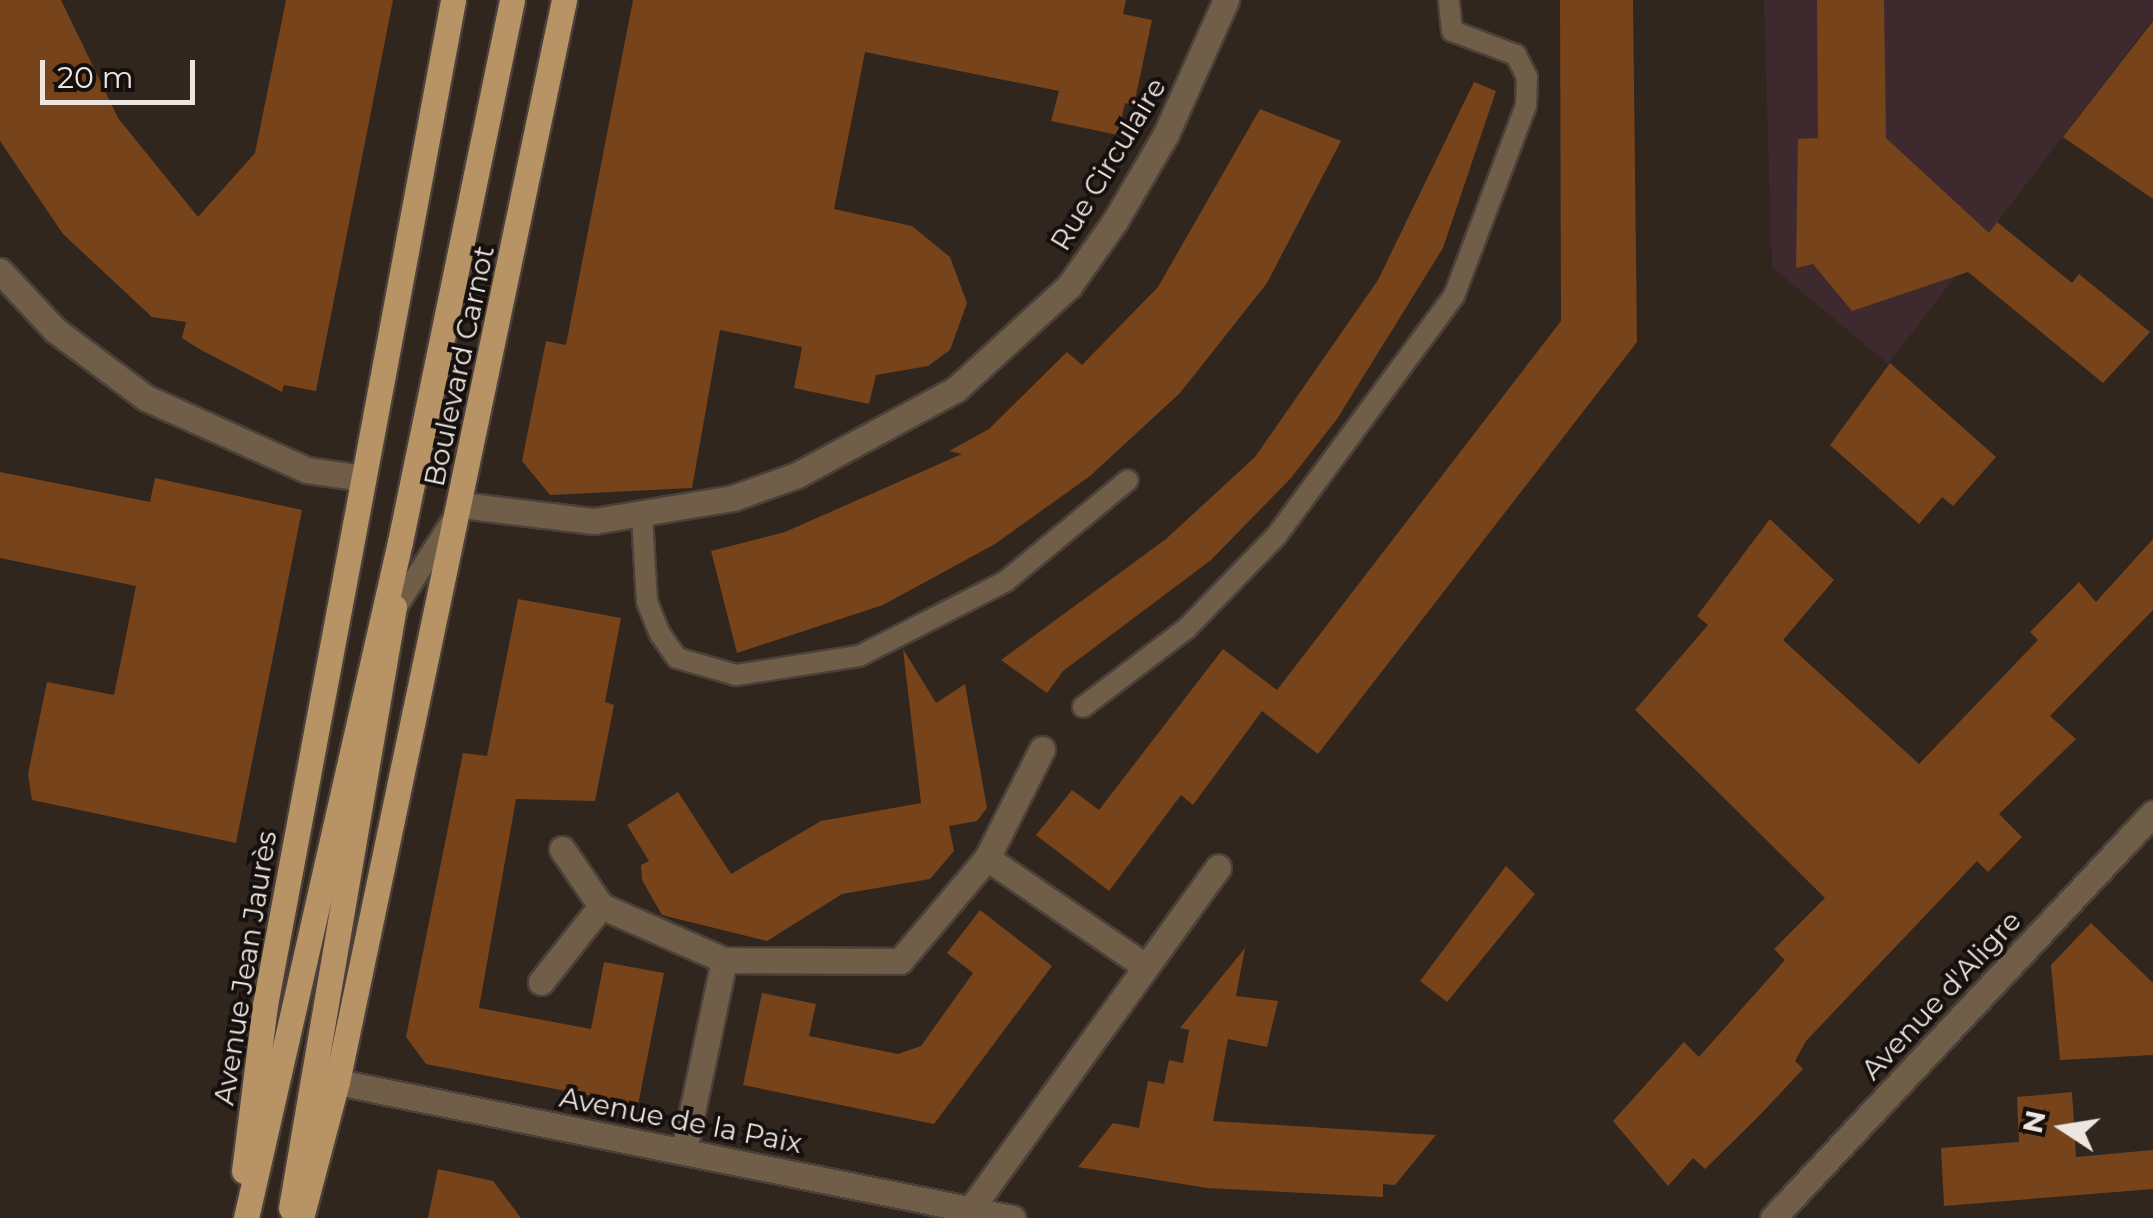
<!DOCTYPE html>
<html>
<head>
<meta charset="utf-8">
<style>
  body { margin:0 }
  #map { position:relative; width:2153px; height:1218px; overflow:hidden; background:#31261e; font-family:Montserrat,sans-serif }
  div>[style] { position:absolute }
  .education>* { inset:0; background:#3e2a2e }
  .building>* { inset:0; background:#76431a }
  .roads { filter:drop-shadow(2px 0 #4b4139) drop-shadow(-2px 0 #4b4139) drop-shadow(0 2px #4b4139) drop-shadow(0 -2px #4b4139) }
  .lane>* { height:20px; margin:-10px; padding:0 10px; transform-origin:10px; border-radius:10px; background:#705e49 }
  .street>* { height:25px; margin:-12.5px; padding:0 12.5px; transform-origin:12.5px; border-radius:12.5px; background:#705e49 }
  .primary>* { height:25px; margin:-12.5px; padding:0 12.5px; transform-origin:12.5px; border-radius:12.5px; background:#b79365 }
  span { translate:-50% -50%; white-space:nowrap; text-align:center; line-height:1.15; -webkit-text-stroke:8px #15100d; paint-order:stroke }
  .street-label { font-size:28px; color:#ede5e0 }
  .north { position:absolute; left:2013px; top:1078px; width:100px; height:100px; -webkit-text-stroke:8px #15100d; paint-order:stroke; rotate:282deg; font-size:28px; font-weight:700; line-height:40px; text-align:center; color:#ede5e0 }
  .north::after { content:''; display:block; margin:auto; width:35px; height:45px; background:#ede5e0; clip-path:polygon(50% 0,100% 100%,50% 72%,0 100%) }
  .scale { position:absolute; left:40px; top:60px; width:155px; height:45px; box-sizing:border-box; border:5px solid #ede5e0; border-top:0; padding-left:12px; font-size:30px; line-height:35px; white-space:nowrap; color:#ede5e0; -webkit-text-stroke:8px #15100d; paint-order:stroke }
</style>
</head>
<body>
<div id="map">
  <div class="education">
    <div style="clip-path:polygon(1764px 0,2153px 0,2153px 19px,1888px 364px,1772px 267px)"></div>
  </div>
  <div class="building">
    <div style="clip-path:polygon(0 0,61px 0,118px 118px,198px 217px,255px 153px,286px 0,393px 0,316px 391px,284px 385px,282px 392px,201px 350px,182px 338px,186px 322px,152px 317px,63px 234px,0 141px)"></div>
    <div style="clip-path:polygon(633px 0,1126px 0,1123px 14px,1152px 20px,1134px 105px,1125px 103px,1118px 135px,1051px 121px,1059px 91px,865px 52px,834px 209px,912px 226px,950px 257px,967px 303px,950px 350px,928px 366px,876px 375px,869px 404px,794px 388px,802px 347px,720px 330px,692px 488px,550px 495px,522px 461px,546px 341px,566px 345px)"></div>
    <div style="clip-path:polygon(1560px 0,1633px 0,1637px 342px,1318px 754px,1262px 711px,1193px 805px,1181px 795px,1109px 891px,1036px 835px,1072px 790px,1099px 810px,1223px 649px,1277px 690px,1561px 321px)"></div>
    <div style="clip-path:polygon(1817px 0,1884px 0,1886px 138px,1989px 233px,1997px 222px,2072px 283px,2079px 274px,2150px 332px,2103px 383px,1968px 272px,1852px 311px,1813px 264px,1796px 268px,1798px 139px,1818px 138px)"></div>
    <div style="clip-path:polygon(2153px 21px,2153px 199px,2063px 137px)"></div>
    <div style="clip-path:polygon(1474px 82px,1496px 91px,1443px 248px,1337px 419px,1291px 478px,1211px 560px,1063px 671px,1047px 693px,1001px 660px,1166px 539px,1255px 457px,1378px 280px)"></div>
    <div style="clip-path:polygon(1260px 109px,1341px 141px,1267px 283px,1180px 393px,1090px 476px,995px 544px,883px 605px,737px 653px,711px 551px,785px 532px,962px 454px,949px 451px,989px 429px,1067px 352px,1082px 365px,1158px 287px)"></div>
    <div style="clip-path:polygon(1890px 363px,1996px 457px,1953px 506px,1942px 497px,1919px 524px,1830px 445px)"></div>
    <div style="clip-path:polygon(0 472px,150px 502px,155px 478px,302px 510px,236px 843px,32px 800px,28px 774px,47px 682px,114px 695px,136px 586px,0 558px)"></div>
    <div style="clip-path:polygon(1770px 519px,1834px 580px,1783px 640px,1919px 764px,2038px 640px,2030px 632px,2079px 582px,2096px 602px,2153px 539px,2153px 610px,2050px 716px,2076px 739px,1999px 814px,2022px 837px,1988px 872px,1977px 861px,1806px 1041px,1795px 1061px,1803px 1069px,1758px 1117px,1705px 1169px,1693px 1158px,1668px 1186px,1613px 1121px,1684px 1042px,1699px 1057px,1785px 960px,1774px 949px,1825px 898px,1635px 710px,1708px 625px,1697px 616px)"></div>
    <div style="clip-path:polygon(518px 599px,621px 618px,605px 702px,614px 705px,595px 801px,516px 799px,479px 1008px,591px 1029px,604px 962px,664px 973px,638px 1105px,426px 1064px,406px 1037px,463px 753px,487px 756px)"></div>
    <div style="clip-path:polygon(903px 649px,936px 703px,965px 684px,987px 808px,977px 821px,949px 826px,954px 851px,930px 879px,842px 894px,767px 941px,662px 915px,642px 880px,641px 865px,649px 861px,627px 825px,678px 792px,731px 874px,821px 821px,921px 803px)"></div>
    <div style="clip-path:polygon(1506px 866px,1535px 894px,1447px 1002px,1420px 981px)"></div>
    <div style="clip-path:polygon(980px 910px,1052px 966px,934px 1124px,743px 1085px,762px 993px,816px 1004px,809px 1036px,898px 1054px,921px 1046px,973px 973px,947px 953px)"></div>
    <div style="clip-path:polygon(2091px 923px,2153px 983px,2153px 1055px,2060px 1060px,2051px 965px)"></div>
    <div style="clip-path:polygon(1245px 948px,1236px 996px,1278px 1001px,1267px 1047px,1228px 1039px,1213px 1121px,1436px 1135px,1395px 1185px,1383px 1184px,1383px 1197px,1207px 1188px,1078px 1167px,1113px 1123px,1139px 1128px,1148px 1081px,1164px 1084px,1169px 1060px,1183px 1063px,1189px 1030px,1180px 1028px)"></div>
    <div style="clip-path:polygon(2072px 1092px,2076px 1157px,2153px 1150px,2153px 1189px,1944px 1206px,1941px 1148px,2019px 1142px,2017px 1097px)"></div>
    <div style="clip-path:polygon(438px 1169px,493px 1181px,521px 1218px,428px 1218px)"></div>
  </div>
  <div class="roads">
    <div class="lane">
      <div style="left:642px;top:516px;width:86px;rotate:86.7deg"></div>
      <div style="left:647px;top:602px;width:35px;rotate:68deg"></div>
      <div style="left:660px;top:634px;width:29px;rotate:55deg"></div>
      <div style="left:677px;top:658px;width:61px;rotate:16.1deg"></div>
      <div style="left:736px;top:675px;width:124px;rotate:-8.8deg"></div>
      <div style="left:859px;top:656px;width:165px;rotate:-27deg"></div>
      <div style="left:1006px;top:581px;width:158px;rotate:-39.6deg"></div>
      <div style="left:393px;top:613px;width:108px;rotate:-57.5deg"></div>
      <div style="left:1083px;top:707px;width:131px;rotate:-37.2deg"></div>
      <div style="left:1187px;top:628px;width:129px;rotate:-45.9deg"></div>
      <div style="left:1277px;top:535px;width:297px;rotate:-53.5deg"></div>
      <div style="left:1454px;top:296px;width:204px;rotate:-69.3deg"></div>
      <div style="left:1526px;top:105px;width:28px;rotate:-88deg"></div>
      <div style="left:1527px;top:77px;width:25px;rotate:-117deg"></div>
      <div style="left:1516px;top:55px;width:68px;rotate:-159.4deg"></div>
      <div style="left:1452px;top:31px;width:31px;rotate:-96deg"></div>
    </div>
    <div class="street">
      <div style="left:0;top:271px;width:81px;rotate:47deg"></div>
      <div style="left:55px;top:330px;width:114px;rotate:36.8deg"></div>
      <div style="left:146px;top:398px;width:176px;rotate:24.1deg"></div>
      <div style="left:307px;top:470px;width:57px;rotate:8.1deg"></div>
      <div style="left:461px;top:505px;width:134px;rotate:6.9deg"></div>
      <div style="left:594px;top:521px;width:141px;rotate:-9.4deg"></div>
      <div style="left:733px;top:498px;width:68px;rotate:-19.8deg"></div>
      <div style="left:797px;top:475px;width:181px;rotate:-28.4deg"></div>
      <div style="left:956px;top:389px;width:153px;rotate:-42.3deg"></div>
      <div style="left:1069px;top:286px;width:80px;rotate:-54.7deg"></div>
      <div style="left:1115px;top:221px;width:101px;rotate:-59.6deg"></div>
      <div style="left:1166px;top:134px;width:147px;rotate:-65.9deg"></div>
      <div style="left:562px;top:849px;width:69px;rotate:55.6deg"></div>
      <div style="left:987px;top:858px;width:122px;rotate:-63.2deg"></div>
      <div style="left:541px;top:982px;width:97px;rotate:-51.7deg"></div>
      <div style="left:601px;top:906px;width:134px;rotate:23.7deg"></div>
      <div style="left:337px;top:1082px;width:689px;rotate:11.39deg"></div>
      <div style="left:684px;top:1150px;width:194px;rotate:-78.1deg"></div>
      <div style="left:724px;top:960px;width:176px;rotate:0.3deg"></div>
      <div style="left:900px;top:961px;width:135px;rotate:-49.8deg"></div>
      <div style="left:987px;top:858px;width:191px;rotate:34.4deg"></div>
      <div style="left:970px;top:1210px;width:423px;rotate:-54.1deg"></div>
      <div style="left:1773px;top:1218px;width:555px;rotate:-46.82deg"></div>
    </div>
    <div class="primary">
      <div style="left:244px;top:1171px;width:167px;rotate:-82.8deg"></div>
      <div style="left:265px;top:1005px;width:1022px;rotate:-79.4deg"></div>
      <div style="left:291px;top:1208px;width:610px;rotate:-80.28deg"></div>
      <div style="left:246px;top:1218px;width:693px;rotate:-77.17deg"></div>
      <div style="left:400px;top:542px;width:553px;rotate:-78.32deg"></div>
      <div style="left:301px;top:1218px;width:141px;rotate:-75.2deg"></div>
      <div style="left:337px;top:1082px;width:1106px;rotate:-78.15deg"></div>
    </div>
  </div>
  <div class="street-label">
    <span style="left:1108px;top:164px;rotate:-59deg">Rue Circulaire</span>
    <span style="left:459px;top:366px;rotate:-78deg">Boulevard Carnot</span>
    <span style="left:245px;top:968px;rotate:-81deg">Avenue Jean Jaurès</span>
    <span style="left:1941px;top:995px;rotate:-47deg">Avenue d'Aligre</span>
    <span style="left:681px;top:1120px;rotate:11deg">Avenue de la Paix</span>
  </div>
  <div class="north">N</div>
  <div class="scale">20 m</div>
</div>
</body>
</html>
